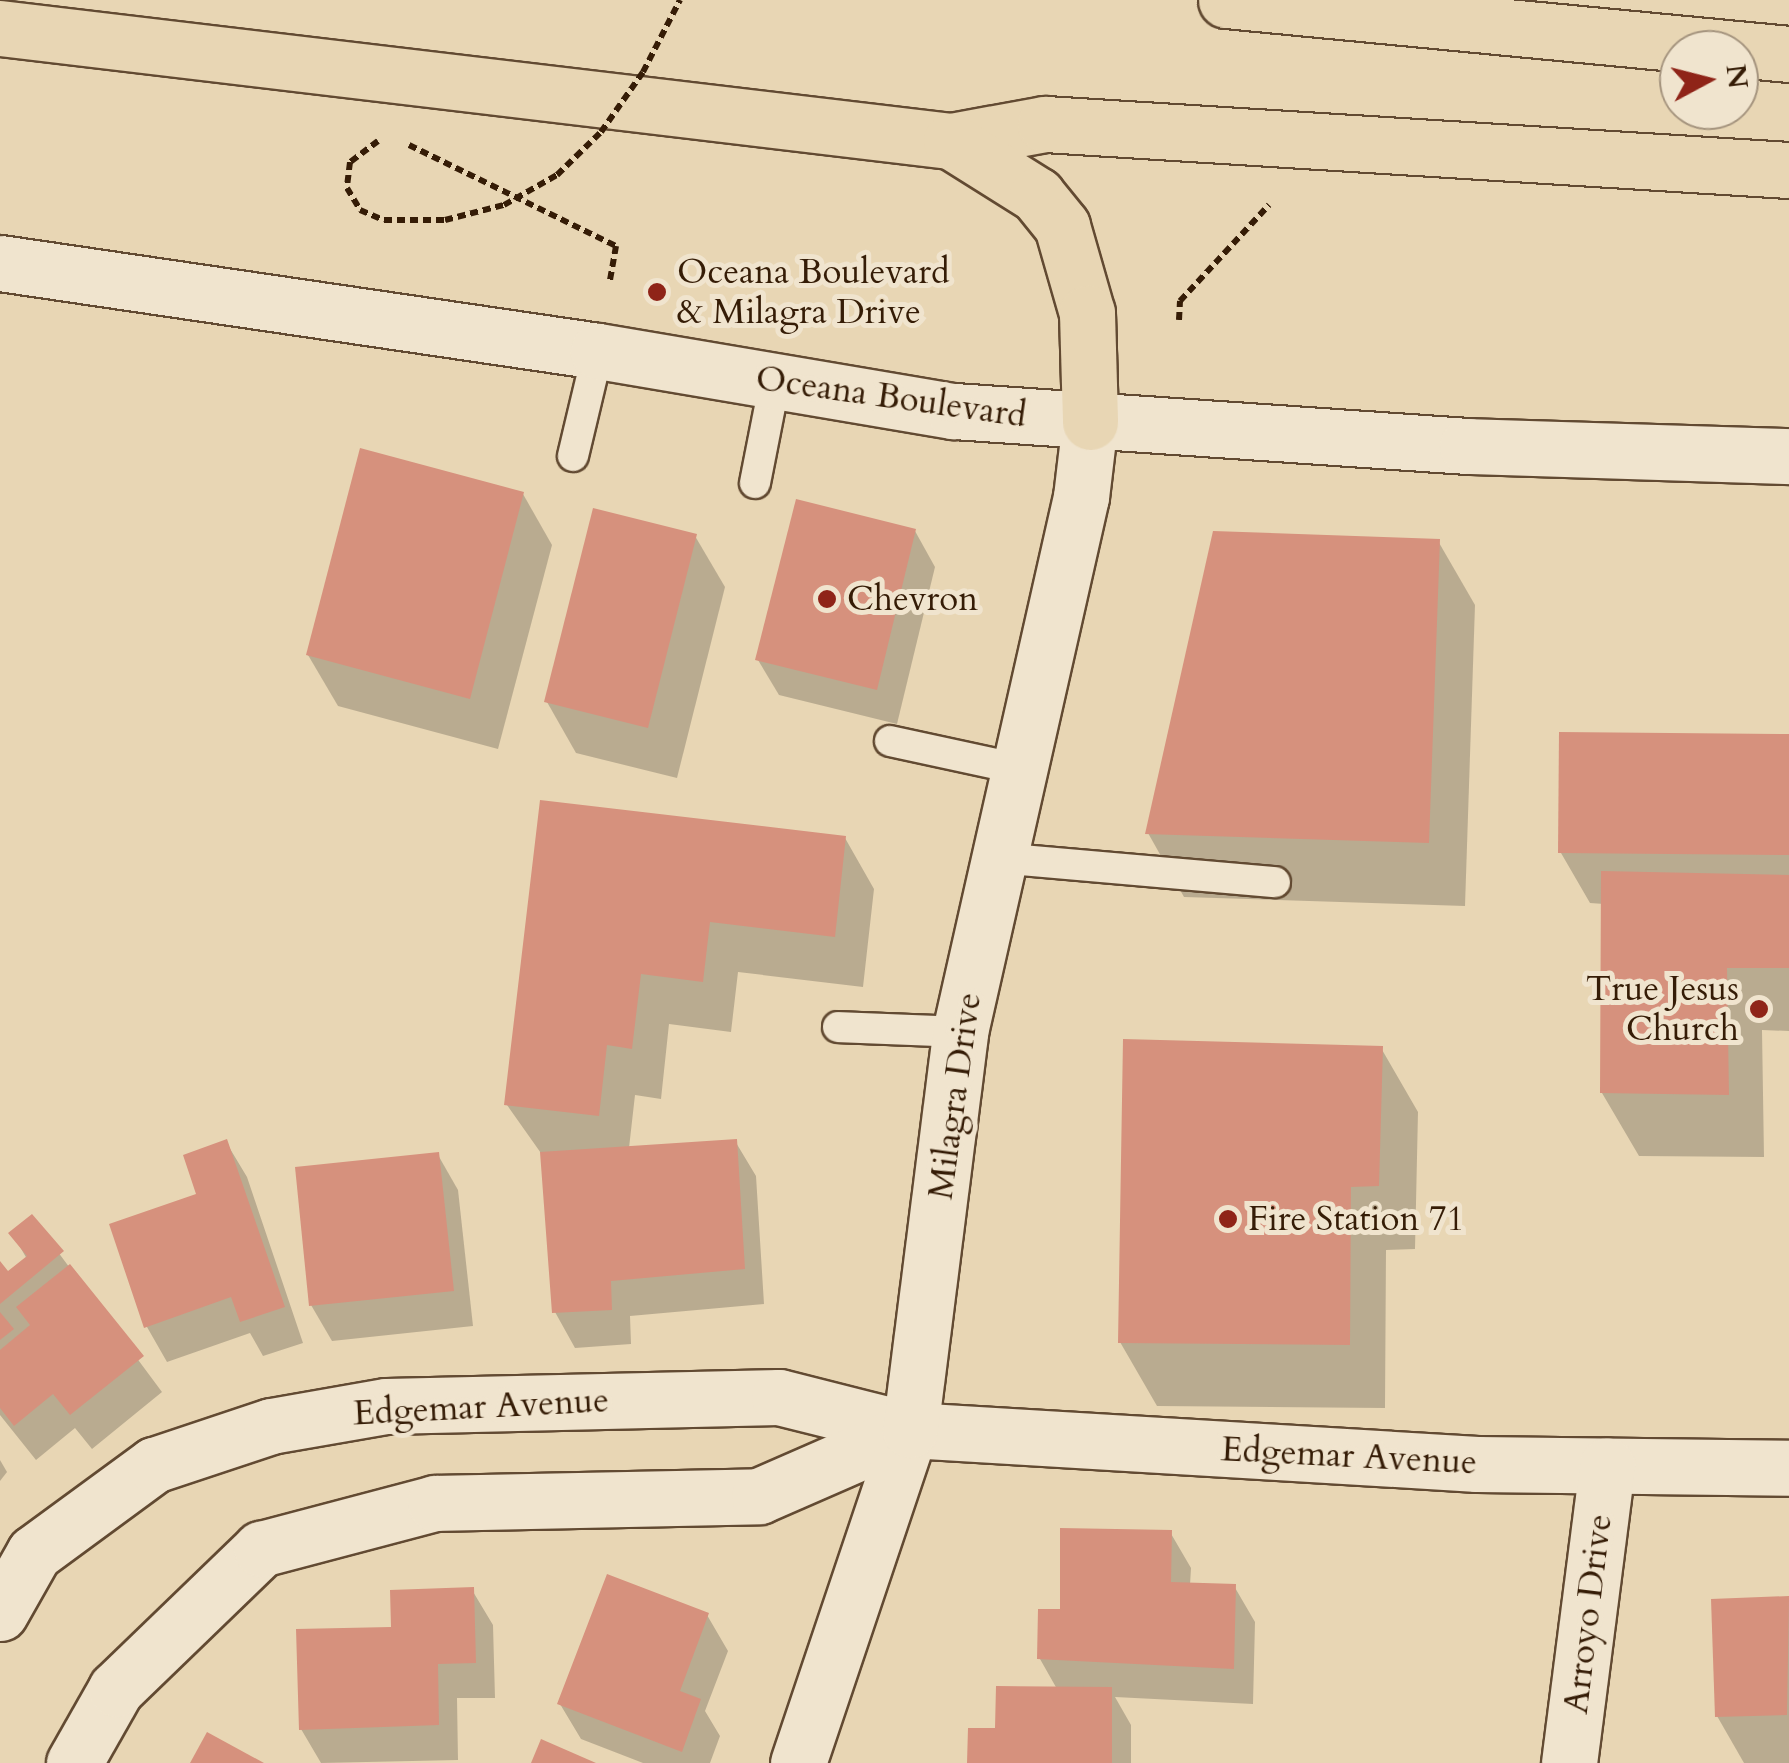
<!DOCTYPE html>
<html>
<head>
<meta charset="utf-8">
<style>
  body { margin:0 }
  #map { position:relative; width:1789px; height:1763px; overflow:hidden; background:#e8d6b4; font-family:Cardo,serif }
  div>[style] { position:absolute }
  .shadow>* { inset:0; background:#0003 }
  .building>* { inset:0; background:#d6917d }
  .path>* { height:6px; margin-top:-3px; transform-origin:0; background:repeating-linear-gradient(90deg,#351c06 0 8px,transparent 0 13px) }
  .roads { filter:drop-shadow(2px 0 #624a32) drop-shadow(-2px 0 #624a32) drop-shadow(0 2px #624a32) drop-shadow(0 -2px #624a32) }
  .lane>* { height:30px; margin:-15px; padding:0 15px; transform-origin:15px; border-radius:15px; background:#f0e4ce }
  .street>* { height:55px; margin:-27.5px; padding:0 27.5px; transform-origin:27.5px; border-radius:27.5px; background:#f0e4ce }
  .secondary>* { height:55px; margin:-27.5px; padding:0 27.5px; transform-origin:27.5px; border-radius:27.5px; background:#f0e4ce }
  .highway>* { height:55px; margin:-27.5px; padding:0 27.5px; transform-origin:27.5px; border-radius:27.5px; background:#e8d6b4 }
  .path-bridge>* { height:6px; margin-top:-3px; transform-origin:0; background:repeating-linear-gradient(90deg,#351c06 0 8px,transparent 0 13px) }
  .dots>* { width:28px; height:28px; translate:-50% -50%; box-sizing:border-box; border:5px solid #f0e4ce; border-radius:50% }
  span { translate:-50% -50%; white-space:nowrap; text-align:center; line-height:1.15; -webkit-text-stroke:10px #f0e4ce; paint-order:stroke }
  .poi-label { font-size:35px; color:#351c06 }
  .left { translate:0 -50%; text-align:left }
  .right { translate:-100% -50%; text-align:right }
  .street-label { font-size:35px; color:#351c06 }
  .north { position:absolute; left:1659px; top:30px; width:100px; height:100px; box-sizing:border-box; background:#f0e4ce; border:2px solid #a5947e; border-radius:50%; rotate:83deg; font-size:28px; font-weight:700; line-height:40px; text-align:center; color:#351c06 }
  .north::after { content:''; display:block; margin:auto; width:35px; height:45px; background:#8f2418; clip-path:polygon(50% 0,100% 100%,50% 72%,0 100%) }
</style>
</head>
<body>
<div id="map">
  <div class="shadow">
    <div style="clip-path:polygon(523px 494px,552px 545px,498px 749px,338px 706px,308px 655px)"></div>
    <div style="clip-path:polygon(915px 531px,935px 567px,897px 724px,779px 695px,758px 660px)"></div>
    <div style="clip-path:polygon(695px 536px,725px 587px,677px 778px,576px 753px,547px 702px)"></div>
    <div style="clip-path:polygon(1438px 541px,1475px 605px,1465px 906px,1184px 897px,1148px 833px)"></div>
    <div style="clip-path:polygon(1789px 736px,1789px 1031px,1762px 1030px,1764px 1157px,1639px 1156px,1602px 1093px,1604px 904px,1590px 903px,1561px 853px)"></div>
    <div style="clip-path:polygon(542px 802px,845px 838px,874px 889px,863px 987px,738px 972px,731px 1032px,669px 1024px,661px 1099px,635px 1095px,629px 1148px,735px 1141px,756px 1176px,764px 1304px,630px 1316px,631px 1344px,575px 1348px,555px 1312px,543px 1156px,507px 1105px)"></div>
    <div style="clip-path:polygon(1381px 1048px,1418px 1112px,1415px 1249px,1386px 1250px,1385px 1408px,1157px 1406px,1120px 1342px)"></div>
    <div style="clip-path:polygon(226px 1142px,247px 1177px,303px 1343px,263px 1356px,250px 1333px,167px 1362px,147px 1327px,112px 1226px,199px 1196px)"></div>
    <div style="clip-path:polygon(438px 1155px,458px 1190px,473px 1326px,332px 1341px,311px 1305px)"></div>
    <div style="clip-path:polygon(32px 1217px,162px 1392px,92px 1449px,75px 1428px,36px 1460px,0 1415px,0 1265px,8px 1274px,27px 1259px,12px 1233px)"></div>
    <div style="clip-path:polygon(0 1460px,7px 1472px,0 1481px)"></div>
    <div style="clip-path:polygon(1170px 1532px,1191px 1568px,1190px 1585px,1234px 1586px,1255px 1622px,1253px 1704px,1115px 1697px,1131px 1725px,1131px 1763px,970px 1763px,998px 1731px,1057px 1689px,1040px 1659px,1062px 1612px)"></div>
    <div style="clip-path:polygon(472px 1590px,493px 1625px,495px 1698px,457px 1698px,458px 1760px,321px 1763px,301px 1729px,394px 1629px)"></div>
    <div style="clip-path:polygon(1789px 1598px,1789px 1763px,1744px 1763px,1717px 1716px,1713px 1601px)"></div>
    <div style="clip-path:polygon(707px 1615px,728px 1651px,705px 1711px,720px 1736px,710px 1763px,643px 1763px,581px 1739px,560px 1704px)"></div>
  </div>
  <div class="building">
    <div style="clip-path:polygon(360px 448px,524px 492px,470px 699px,306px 655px)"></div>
    <div style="clip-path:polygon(796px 499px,916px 529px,877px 690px,755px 660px)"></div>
    <div style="clip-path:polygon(593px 508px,697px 534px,648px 728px,544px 702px)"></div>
    <div style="clip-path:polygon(1213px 531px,1440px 539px,1429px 843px,1145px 834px)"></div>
    <div style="clip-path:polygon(1559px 732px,1789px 734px,1789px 855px,1558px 853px)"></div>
    <div style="clip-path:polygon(540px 800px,846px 836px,835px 937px,710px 922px,703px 982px,641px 974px,632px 1049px,607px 1045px,599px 1116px,504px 1105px)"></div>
    <div style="clip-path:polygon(1601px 871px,1789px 875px,1789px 968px,1727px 968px,1729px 1095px,1600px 1093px)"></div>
    <div style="clip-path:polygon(1123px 1039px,1383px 1046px,1379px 1186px,1351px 1187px,1350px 1345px,1118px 1343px)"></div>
    <div style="clip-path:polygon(227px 1139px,285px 1307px,240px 1322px,231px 1297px,144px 1328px,109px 1224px,196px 1194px,183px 1155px)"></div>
    <div style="clip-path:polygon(737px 1139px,745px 1269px,611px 1281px,612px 1310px,552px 1313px,540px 1152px)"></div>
    <div style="clip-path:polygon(439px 1152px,454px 1291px,309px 1306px,295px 1167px)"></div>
    <div style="clip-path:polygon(32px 1214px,64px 1251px,0 1304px,0 1261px,8px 1271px,27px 1256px,8px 1233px)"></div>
    <div style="clip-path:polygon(70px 1264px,144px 1356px,70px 1415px,53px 1394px,14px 1426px,0 1408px,0 1350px,30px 1325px,16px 1307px)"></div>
    <div style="clip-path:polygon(0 1312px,14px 1329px,0 1340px)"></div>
    <div style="clip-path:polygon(1060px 1528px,1172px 1530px,1171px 1582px,1236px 1584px,1234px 1669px,1037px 1659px,1038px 1609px,1060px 1609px)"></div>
    <div style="clip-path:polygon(607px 1574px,709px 1613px,680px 1691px,701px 1699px,682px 1752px,557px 1704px)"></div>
    <div style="clip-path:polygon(474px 1587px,476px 1663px,438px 1664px,439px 1725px,299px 1730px,296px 1629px,391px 1627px,390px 1590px)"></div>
    <div style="clip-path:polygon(1789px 1596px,1787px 1715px,1715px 1717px,1711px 1599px)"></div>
    <div style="clip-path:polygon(996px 1686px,1112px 1687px,1112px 1763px,967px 1763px,968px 1728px,995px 1728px)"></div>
    <div style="clip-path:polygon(207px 1732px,264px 1763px,190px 1763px)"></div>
    <div style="clip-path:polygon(541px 1739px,596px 1763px,531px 1763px)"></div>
  </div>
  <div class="path">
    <div style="left:378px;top:141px;width:35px;rotate:143deg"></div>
    <div style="left:350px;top:162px;width:26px;rotate:97deg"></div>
    <div style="left:347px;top:188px;width:26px;rotate:59deg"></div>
    <div style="left:360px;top:210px;width:26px;rotate:23deg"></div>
    <div style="left:409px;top:145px;width:230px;rotate:26deg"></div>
    <div style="left:616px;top:246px;width:36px;rotate:100deg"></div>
    <div style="left:1179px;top:320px;width:19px;rotate:-87deg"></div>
    <div style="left:1180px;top:301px;width:131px;rotate:-47.2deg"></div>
  </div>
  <div class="roads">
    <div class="lane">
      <div style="left:573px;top:456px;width:108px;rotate:-76.6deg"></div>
      <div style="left:755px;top:483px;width:104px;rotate:-78.9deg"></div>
      <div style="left:890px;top:741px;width:132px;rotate:12.2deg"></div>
      <div style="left:999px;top:858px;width:277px;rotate:5deg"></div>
      <div style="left:838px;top:1027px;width:122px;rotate:2.3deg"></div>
    </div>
    <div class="street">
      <div style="left:0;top:1613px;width:69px;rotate:-60.5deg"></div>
      <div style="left:34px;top:1553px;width:149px;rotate:-36.3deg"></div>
      <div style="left:154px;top:1465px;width:123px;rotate:-18.4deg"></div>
      <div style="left:271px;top:1426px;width:117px;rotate:-9.9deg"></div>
      <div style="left:386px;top:1406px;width:393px;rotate:-1.3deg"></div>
      <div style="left:779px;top:1397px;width:135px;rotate:14.1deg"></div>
      <div style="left:910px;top:1430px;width:568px;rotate:3.43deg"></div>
      <div style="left:1477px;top:1464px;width:312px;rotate:0.7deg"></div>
      <div style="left:74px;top:1763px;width:85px;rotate:-60.4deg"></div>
      <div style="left:116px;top:1689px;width:202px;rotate:-44deg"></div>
      <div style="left:261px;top:1549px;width:180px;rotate:-14.8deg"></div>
      <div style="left:435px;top:1503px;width:324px;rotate:-1.2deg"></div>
      <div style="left:759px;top:1496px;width:165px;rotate:-23.6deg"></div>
      <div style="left:798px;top:1763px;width:351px;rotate:-71.4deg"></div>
      <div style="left:910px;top:1430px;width:401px;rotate:-82.8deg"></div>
      <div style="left:960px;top:1032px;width:549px;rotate:-77.26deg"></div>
      <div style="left:1081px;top:497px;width:76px;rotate:-83.2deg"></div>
      <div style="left:1569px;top:1763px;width:300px;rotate:-82.7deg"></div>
    </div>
    <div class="secondary">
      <div style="left:0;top:263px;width:604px;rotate:8.37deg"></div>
      <div style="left:598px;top:351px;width:361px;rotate:9.6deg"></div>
      <div style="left:954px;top:411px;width:514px;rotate:3.9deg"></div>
      <div style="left:1467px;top:446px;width:322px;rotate:1.8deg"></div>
    </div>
    <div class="highway">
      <div style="left:1226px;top:0;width:566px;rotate:5.48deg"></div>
      <div style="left:0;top:28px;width:958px;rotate:6.78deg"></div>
      <div style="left:951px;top:141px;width:96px;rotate:-10.3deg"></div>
      <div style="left:1045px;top:124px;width:745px;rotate:3.54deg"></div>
      <div style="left:951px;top:141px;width:102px;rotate:32.1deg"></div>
      <div style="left:1037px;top:195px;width:40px;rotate:51deg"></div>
      <div style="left:1062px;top:226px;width:91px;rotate:74deg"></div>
      <div style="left:1087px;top:313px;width:109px;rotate:88.4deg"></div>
    </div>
  </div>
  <div class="path-bridge">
    <div style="left:384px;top:220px;width:61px"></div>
    <div style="left:445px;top:220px;width:61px;rotate:-14.3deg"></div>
    <div style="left:504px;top:205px;width:61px;rotate:-29.5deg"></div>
    <div style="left:557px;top:175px;width:62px;rotate:-44.3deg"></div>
    <div style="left:601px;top:132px;width:73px;rotate:-55deg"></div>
    <div style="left:643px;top:72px;width:81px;rotate:-62.8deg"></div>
  </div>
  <div class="dots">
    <div style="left:657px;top:292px;background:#8f2418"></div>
    <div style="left:827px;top:599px;background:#8f2418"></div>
    <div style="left:1759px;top:1009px;background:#8f2418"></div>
    <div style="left:1228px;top:1219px;background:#8f2418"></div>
  </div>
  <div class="poi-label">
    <span class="left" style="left:677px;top:292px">Oceana Boulevard<br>&amp; Milagra Drive</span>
    <span class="left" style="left:847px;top:599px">Chevron</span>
    <span class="right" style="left:1739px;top:1009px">True Jesus<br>Church</span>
    <span class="left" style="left:1248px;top:1219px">Fire Station 71</span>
  </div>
  <div class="street-label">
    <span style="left:891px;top:397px;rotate:8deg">Oceana Boulevard</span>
    <span style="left:955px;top:1096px;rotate:-82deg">Milagra Drive</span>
    <span style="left:481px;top:1407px;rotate:-3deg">Edgemar Avenue</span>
    <span style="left:1349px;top:1456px;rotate:3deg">Edgemar Avenue</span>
    <span style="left:1588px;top:1614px;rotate:-83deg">Arroyo Drive</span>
  </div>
  <div class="north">N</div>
</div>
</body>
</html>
